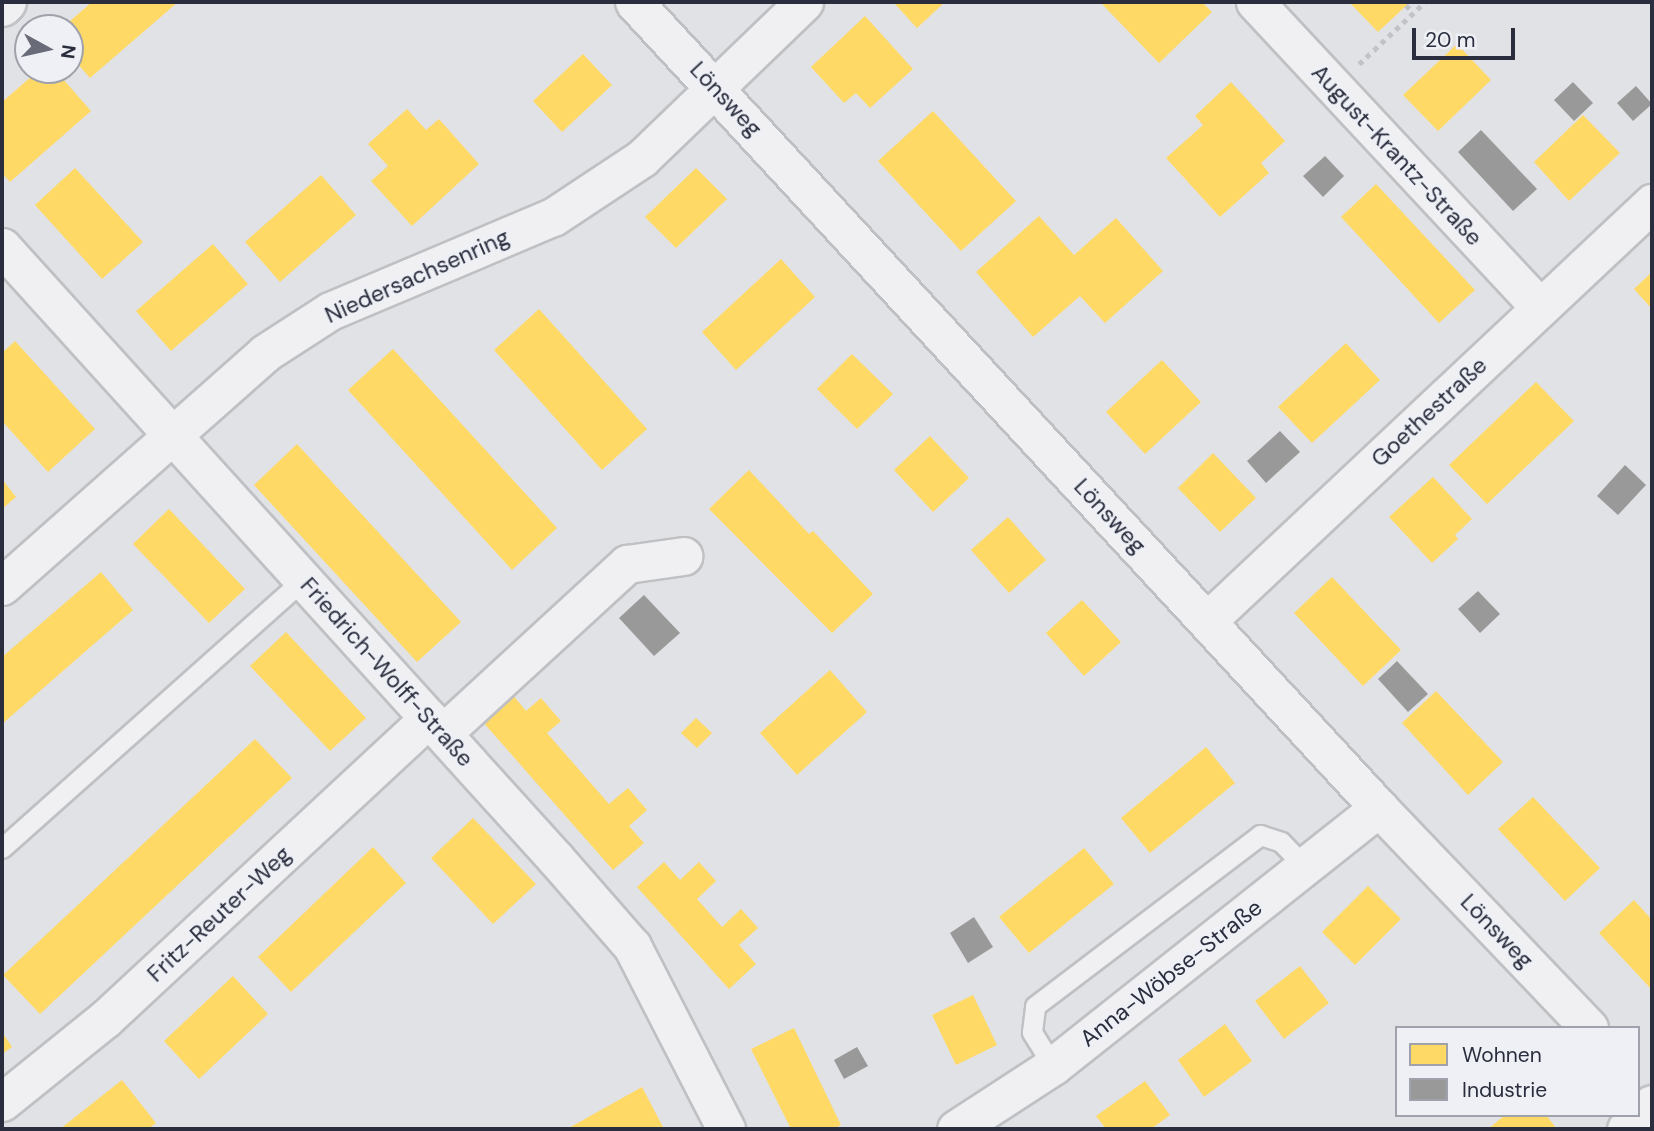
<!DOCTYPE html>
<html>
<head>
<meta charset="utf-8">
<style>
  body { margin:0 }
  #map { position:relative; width:1654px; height:1131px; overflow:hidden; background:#e1e2e5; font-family:"DM Sans",sans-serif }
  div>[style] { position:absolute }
  .homes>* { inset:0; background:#ffd966 }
  .industry>* { inset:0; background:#999 }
  .path>* { height:4.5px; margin-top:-2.25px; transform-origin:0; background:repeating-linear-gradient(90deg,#c2c3c9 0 5px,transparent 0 10px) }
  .roads { filter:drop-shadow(2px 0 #bfc0c3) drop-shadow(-2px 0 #bfc0c3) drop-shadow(0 2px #bfc0c3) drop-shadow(0 -2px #bfc0c3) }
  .service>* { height:19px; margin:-9.5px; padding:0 9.5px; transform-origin:9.5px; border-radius:9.5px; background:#f0f0f2 }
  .minor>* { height:37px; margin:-18.5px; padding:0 18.5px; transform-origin:18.5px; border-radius:18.5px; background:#f0f0f2 }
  span { translate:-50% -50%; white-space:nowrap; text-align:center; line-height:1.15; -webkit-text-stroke:7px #eef0f5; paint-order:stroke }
  .street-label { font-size:23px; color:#292d3d }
  .frame { position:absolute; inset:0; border:4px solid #292d3d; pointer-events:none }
  .legend { position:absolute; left:1395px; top:1026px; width:245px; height:91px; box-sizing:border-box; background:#eef0f5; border:2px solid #9fa2ab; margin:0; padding:9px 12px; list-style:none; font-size:21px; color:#292d3d }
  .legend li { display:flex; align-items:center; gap:14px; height:35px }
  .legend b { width:35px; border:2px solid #9fa2ab }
  .north { position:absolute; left:14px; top:14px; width:70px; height:70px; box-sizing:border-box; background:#eef0f5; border:2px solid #9fa2ab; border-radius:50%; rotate:98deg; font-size:19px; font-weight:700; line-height:28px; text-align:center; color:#292d3d }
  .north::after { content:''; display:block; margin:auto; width:24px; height:32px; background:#696c78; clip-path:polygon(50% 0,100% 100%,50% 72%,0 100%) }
  .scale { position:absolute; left:1412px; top:28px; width:103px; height:32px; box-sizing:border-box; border:4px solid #292d3d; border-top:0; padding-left:9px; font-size:21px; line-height:24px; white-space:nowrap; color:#292d3d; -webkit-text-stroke:5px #eef0f5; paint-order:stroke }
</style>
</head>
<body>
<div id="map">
  <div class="homes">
    <div style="clip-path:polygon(92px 2px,178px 2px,90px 78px,70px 55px,70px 28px,62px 28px)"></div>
    <div style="clip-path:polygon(893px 2px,945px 2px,917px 28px)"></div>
    <div style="clip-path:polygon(1100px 2px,1202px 2px,1212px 12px,1159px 63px)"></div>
    <div style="clip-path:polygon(1349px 2px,1410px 2px,1378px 32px)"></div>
    <div style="clip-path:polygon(865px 16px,913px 69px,870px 108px,856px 93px,844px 103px,811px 67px)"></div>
    <div style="clip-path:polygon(1457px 44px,1491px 80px,1438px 131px,1403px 95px)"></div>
    <div style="clip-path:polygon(583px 54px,612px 85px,562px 132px,533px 101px)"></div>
    <div style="clip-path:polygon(39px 70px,55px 70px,91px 111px,10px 182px,2px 173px,2px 102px)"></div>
    <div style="clip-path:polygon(1231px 82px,1285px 141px,1261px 163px,1269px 173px,1220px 217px,1166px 158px,1203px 125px,1195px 116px)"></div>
    <div style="clip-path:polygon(407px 109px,426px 130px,439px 119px,479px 164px,412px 226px,371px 181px,388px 166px,368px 144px)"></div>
    <div style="clip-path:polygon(933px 111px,1016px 201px,961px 251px,878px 161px)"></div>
    <div style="clip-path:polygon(1583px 115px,1620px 153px,1569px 201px,1534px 162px)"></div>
    <div style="clip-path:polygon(75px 168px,143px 242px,102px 279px,35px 205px)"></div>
    <div style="clip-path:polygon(696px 168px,727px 199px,676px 248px,645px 217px)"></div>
    <div style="clip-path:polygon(321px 175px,356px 215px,280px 282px,245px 242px)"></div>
    <div style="clip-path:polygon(1376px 184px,1475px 290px,1439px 323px,1341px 217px)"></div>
    <div style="clip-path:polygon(1039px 216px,1074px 255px,1116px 218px,1163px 271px,1105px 323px,1080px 296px,1033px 337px,976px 272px)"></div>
    <div style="clip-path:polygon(213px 244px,248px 284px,171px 351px,136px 311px)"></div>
    <div style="clip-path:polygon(781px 259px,815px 297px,736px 370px,702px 332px)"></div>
    <div style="clip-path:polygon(1652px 272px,1652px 309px,1634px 289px)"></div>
    <div style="clip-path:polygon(539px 309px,647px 429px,602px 470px,494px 350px)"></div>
    <div style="clip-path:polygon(15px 341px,95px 429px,48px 472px,2px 421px,2px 353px)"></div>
    <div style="clip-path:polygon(1346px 343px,1380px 380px,1312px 443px,1278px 407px)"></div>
    <div style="clip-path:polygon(393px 349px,557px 528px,512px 570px,348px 390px)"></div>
    <div style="clip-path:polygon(852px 354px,893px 394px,857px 429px,817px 389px)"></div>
    <div style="clip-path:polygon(1162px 360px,1201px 402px,1145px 454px,1106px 412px)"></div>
    <div style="clip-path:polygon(1536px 382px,1574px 421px,1487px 504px,1449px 465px)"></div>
    <div style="clip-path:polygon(930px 436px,969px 478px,933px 512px,894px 470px)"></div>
    <div style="clip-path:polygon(297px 444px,461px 622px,417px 662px,254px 485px)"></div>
    <div style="clip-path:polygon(1213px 453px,1256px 498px,1220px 532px,1178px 488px)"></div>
    <div style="clip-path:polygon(749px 470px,809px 534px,813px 531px,873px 594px,832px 633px,709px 509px)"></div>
    <div style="clip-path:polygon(1433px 477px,1472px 519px,1455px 535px,1458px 539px,1432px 563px,1389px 517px)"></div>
    <div style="clip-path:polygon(2px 479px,16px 497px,2px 509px)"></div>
    <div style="clip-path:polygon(169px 509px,245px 589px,209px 623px,133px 544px)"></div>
    <div style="clip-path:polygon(1008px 517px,1046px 560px,1009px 593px,971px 550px)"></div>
    <div style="clip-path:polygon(101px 572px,133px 610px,2px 724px,2px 657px)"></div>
    <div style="clip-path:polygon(1332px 577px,1401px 650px,1363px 686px,1294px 613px)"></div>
    <div style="clip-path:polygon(1082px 600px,1121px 642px,1084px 676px,1046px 633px)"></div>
    <div style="clip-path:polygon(286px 632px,366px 718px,330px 751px,250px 666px)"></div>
    <div style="clip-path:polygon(830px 670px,867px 712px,797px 775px,760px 733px)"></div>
    <div style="clip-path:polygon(1436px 691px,1503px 762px,1468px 795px,1402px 723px)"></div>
    <div style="clip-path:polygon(512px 694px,526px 711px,541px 698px,561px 721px,547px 733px,609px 804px,628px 788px,647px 810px,629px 826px,644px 843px,613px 870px,482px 721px)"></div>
    <div style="clip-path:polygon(696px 718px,712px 733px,697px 748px,681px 733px)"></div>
    <div style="clip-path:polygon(255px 739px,292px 778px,40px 1014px,3px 975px)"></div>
    <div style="clip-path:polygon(1206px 747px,1235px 783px,1150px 853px,1121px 818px)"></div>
    <div style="clip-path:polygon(1533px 797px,1600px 868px,1565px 901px,1498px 829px)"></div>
    <div style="clip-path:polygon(473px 818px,536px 884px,493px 924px,431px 858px)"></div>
    <div style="clip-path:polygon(373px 847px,406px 883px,291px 992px,258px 957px)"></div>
    <div style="clip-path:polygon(1084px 848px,1114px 884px,1029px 953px,999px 917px)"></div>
    <div style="clip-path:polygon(664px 862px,680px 880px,699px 862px,716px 881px,697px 899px,722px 927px,741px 909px,758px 928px,739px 945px,756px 964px,729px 989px,637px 887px)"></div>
    <div style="clip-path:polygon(1368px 886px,1401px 919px,1355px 965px,1322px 932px)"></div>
    <div style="clip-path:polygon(1634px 900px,1652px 920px,1652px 990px,1599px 933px)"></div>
    <div style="clip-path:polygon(1300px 966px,1329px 1003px,1284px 1039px,1255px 1001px)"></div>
    <div style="clip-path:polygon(233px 976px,268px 1014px,199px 1079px,164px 1041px)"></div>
    <div style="clip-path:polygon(973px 995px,997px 1045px,956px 1065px,932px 1015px)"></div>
    <div style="clip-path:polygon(1225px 1024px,1252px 1061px,1204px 1097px,1178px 1060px)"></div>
    <div style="clip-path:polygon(794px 1028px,841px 1125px,833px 1129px,791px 1129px,751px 1049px)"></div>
    <div style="clip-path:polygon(2px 1032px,12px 1047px,2px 1054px)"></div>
    <div style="clip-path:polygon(122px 1080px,156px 1123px,148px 1129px,60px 1129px)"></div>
    <div style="clip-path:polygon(1145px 1081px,1170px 1115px,1151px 1129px,1106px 1129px,1096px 1116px)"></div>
    <div style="clip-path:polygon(642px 1087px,664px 1129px,567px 1129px)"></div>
    <div style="clip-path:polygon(1505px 1115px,1546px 1115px,1557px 1129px,1488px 1129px)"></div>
  </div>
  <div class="industry">
    <div style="clip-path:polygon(1573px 82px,1593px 103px,1574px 121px,1554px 100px)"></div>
    <div style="clip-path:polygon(1636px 86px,1652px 104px,1633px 121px,1617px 103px)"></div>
    <div style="clip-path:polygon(1481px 130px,1537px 189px,1513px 211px,1458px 152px)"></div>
    <div style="clip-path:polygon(1325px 156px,1344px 176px,1323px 197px,1303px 176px)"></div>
    <div style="clip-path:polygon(1280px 431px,1300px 452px,1266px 483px,1247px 461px)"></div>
    <div style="clip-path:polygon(1625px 465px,1646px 485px,1618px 515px,1597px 496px)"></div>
    <div style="clip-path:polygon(1478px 591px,1500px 614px,1480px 633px,1458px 609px)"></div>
    <div style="clip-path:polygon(644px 595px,680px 633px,654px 656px,619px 618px)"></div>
    <div style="clip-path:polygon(1397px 661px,1428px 694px,1408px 712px,1378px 679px)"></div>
    <div style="clip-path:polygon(974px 917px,993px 947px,968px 963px,950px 933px)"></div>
    <div style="clip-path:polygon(857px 1047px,868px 1066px,844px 1079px,834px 1060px)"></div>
  </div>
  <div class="path">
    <div style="left:1406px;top:5px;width:10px;rotate:45deg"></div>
    <div style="left:1359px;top:64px;width:91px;rotate:-43.2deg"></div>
  </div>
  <div class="roads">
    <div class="service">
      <div style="left:2px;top:848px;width:403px;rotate:-41.7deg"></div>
      <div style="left:1053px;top:1066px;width:40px;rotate:-122deg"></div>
      <div style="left:1032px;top:1032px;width:26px;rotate:-83deg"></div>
      <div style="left:1035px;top:1006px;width:283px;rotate:-37.2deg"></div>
      <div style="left:1260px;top:835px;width:22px;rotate:18deg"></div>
      <div style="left:1281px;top:842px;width:35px;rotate:46deg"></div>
    </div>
    <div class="minor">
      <div style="left:634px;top:2px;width:1098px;rotate:47.25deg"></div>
      <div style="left:1379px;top:808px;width:304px;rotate:46.3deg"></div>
      <div style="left:1255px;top:2px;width:418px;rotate:47deg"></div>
      <div style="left:2px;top:7px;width:7px;rotate:-45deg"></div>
      <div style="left:2px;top:247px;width:826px;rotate:47.85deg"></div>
      <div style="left:556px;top:859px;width:116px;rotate:48.9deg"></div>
      <div style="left:632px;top:946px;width:206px;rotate:62.8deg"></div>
      <div style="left:2px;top:586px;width:351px;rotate:-41.5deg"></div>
      <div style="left:265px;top:353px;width:77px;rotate:-32.9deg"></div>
      <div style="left:330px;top:311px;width:242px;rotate:-22.9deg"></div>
      <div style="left:553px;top:217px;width:107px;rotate:-33.5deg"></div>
      <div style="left:642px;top:158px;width:225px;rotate:-43.9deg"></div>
      <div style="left:1207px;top:621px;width:611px;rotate:-43.21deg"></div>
      <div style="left:443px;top:733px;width:250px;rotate:-42.6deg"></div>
      <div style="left:627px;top:564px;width:57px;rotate:-8.1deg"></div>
      <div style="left:2px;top:1102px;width:132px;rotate:-38.9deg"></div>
      <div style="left:105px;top:1019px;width:442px;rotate:-42.9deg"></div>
      <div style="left:956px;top:1129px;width:116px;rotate:-33deg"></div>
      <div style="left:1053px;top:1066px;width:416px;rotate:-38.4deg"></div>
      <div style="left:1626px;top:1129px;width:36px;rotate:-44deg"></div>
    </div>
  </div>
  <div class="street-label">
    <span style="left:726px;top:99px;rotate:47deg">Lönsweg</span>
    <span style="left:1397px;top:155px;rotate:47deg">August-Krantz-Straße</span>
    <span style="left:417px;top:276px;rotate:-24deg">Niedersachsenring</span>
    <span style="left:1429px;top:412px;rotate:-43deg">Goethestraße</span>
    <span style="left:1110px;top:516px;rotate:47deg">Lönsweg</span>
    <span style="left:387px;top:672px;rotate:48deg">Friedrich-Wolff-Straße</span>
    <span style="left:219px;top:914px;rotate:-43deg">Fritz-Reuter-Weg</span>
    <span style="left:1497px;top:931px;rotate:46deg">Lönsweg</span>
    <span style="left:1171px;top:973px;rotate:-38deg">Anna-Wöbse-Straße</span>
  </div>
  <div class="frame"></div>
  <ul class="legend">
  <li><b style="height:19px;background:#ffd966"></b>Wohnen</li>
  <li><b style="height:19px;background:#999"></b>Industrie</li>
  </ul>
  <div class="north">N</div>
  <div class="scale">20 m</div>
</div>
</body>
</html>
